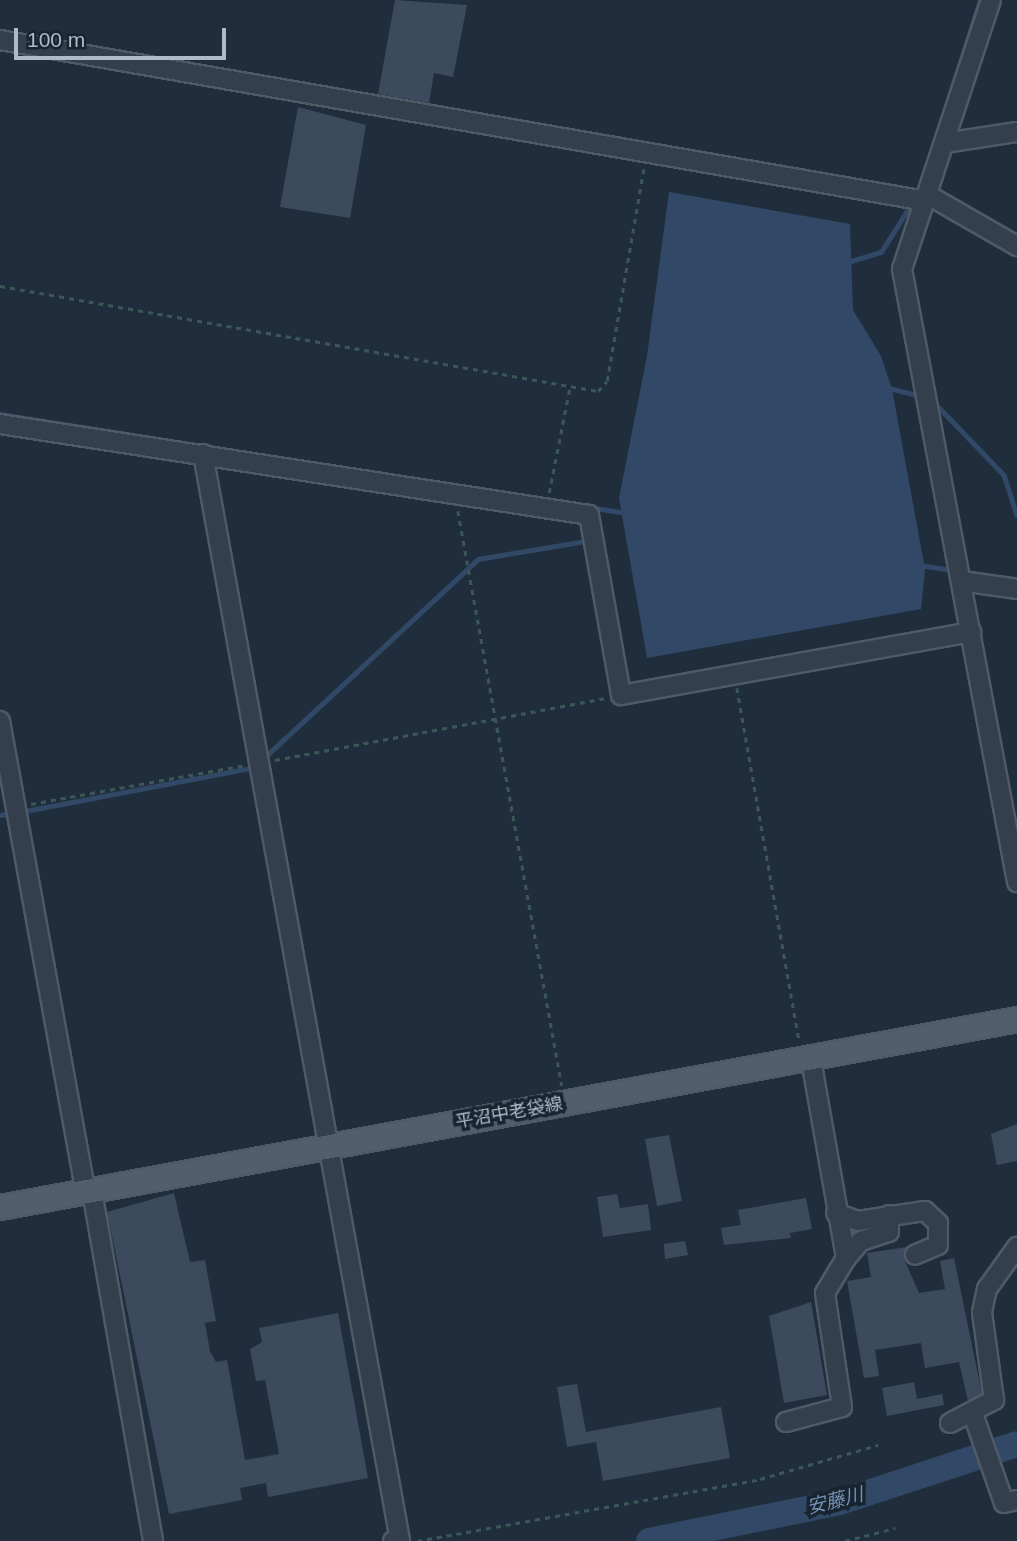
<!DOCTYPE html>
<html>
<head>
<meta charset="utf-8">
<style>
  body { margin:0 }
  #map { position:relative; width:1017px; height:1541px; overflow:hidden; background:#202d3d; font-family:Helvetica,"Noto Sans JP",sans-serif }
  div>[style] { position:absolute }
  .water>* { inset:0; background:#314966 }
  .stream>* { height:4.5px; margin:-2.25px; padding:0 2.25px; transform-origin:2.25px; border-radius:2.25px; background:#314966 }
  .river>* { height:26px; margin:-13px; padding:0 13px; transform-origin:13px; border-radius:13px; background:#314966 }
  .building>* { inset:0; background:#3b4b5d }
  .path>* { height:2.5px; margin-top:-1.25px; transform-origin:0; background:repeating-linear-gradient(90deg,#3c5758 0 5px,transparent 0 10px) }
  .roads { filter:drop-shadow(2px 0 #4f5a67) drop-shadow(-2px 0 #4f5a67) drop-shadow(0 2px #4f5a67) drop-shadow(0 -2px #4f5a67) }
  .minor>* { height:18px; margin:-9px; padding:0 9px; transform-origin:9px; border-radius:9px; background:#343f4d }
  .major>* { height:23px; margin:-11.5px; padding:0 11.5px; transform-origin:11.5px; border-radius:11.5px; background:#515e6d }
  span { translate:-50% -50%; white-space:nowrap; text-align:center; line-height:1.15; -webkit-text-stroke:7px #192431; paint-order:stroke }
  .street-label { font-size:18px; color:#afbac9 }
  .water-label { font-size:19px; color:#7491b3; font-style:italic }
  .scale { position:absolute; left:14px; top:28px; width:212px; height:32px; box-sizing:border-box; border:4px solid #afbac9; border-top:0; padding-left:9px; font-size:21px; line-height:24px; white-space:nowrap; color:#afbac9; -webkit-text-stroke:5px #192431; paint-order:stroke }
</style>
</head>
<body>
<div id="map">
  <div class="water">
    <div style="clip-path:polygon(669px 192px,850px 224px,853px 310px,881px 356px,892px 389px,925px 569px,921px 609px,647px 658px,619px 498px,647px 356px)"></div>
  </div>
  <div class="stream">
    <div style="left:939px;top:129px;width:135px;rotate:-72.4deg"></div>
    <div style="left:848px;top:262px;width:34px;rotate:-17deg"></div>
    <div style="left:881px;top:252px;width:58px;rotate:-57.7deg"></div>
    <div style="left:889px;top:388px;width:32px;rotate:14deg"></div>
    <div style="left:932px;top:400px;width:104px;rotate:46.2deg"></div>
    <div style="left:1004px;top:475px;width:42px;rotate:72deg"></div>
    <div style="left:0;top:414px;width:345px;rotate:9deg"></div>
    <div style="left:589px;top:507px;width:36px;rotate:9deg"></div>
    <div style="left:920px;top:565px;width:32px;rotate:9deg"></div>
    <div style="left:965px;top:572px;width:52px;rotate:7.7deg"></div>
    <div style="left:264px;top:758px;width:292px;rotate:-42.9deg"></div>
    <div style="left:478px;top:559px;width:109px;rotate:-9.5deg"></div>
    <div style="left:20px;top:812px;width:239px;rotate:-10.8deg"></div>
    <div style="left:0;top:815px;width:11px;rotate:-10deg"></div>
  </div>
  <div class="river">
    <div style="left:649px;top:1541px;width:195px;rotate:-11.5deg"></div>
    <div style="left:840px;top:1502px;width:186px;rotate:-18.1deg"></div>
  </div>
  <div class="building">
    <div style="clip-path:polygon(395px 0,467px 5px,453px 77px,434px 73px,429px 103px,378px 94px)"></div>
    <div style="clip-path:polygon(298px 107px,366px 125px,350px 218px,280px 207px)"></div>
    <div style="clip-path:polygon(1017px 1124px,1017px 1161px,997px 1165px,991px 1134px)"></div>
    <div style="clip-path:polygon(669px 1135px,682px 1201px,657px 1206px,645px 1139px)"></div>
    <div style="clip-path:polygon(174px 1193px,190px 1262px,205px 1260px,216px 1321px,205px 1323px,210px 1351px,216px 1362px,227px 1360px,245px 1460px,279px 1454px,265px 1380px,256px 1381px,250px 1349px,262px 1342px,259px 1328px,338px 1313px,368px 1478px,268px 1497px,266px 1483px,240px 1488px,242px 1500px,169px 1514px,107px 1212px)"></div>
    <div style="clip-path:polygon(617px 1194px,620px 1208px,648px 1204px,651px 1230px,603px 1237px,597px 1197px)"></div>
    <div style="clip-path:polygon(806px 1198px,812px 1229px,790px 1233px,791px 1238px,724px 1245px,721px 1228px,741px 1225px,738px 1210px)"></div>
    <div style="clip-path:polygon(685px 1241px,688px 1255px,665px 1259px,664px 1244px)"></div>
    <div style="clip-path:polygon(907px 1247px,904px 1259px,919px 1293px,945px 1289px,940px 1261px,954px 1258px,982px 1394px,968px 1401px,959px 1362px,925px 1368px,921px 1343px,875px 1350px,879px 1376px,864px 1378px,847px 1281px,871px 1277px,867px 1253px)"></div>
    <div style="clip-path:polygon(811px 1302px,827px 1395px,784px 1403px,769px 1316px)"></div>
    <div style="clip-path:polygon(914px 1382px,917px 1399px,942px 1394px,944px 1405px,887px 1416px,882px 1388px)"></div>
    <div style="clip-path:polygon(577px 1384px,586px 1432px,721px 1407px,730px 1458px,603px 1481px,596px 1442px,567px 1447px,557px 1387px)"></div>
  </div>
  <div class="path">
    <div style="left:0;top:286px;width:607px;rotate:9.96deg"></div>
    <div style="left:598px;top:391px;width:13px;rotate:-48deg"></div>
    <div style="left:607px;top:381px;width:218px;rotate:-80.2deg"></div>
    <div style="left:549px;top:493px;width:109px;rotate:-78.9deg"></div>
    <div style="left:458px;top:511px;width:584px;rotate:79.75deg"></div>
    <div style="left:737px;top:688px;width:357px;rotate:80deg"></div>
    <div style="left:275px;top:760px;width:337px;rotate:-10.6deg"></div>
    <div style="left:31px;top:804px;width:218px;rotate:-10.3deg"></div>
    <div style="left:417px;top:1541px;width:349px;rotate:-10.2deg"></div>
    <div style="left:760px;top:1479px;width:123px;rotate:-16.1deg"></div>
    <div style="left:845px;top:1541px;width:52px;rotate:-14.6deg"></div>
  </div>
  <div class="roads">
    <div class="minor">
      <div style="left:991px;top:0;width:283px;rotate:108.3deg"></div>
      <div style="left:902px;top:269px;width:624px;rotate:79.37deg"></div>
      <div style="left:0;top:40px;width:939px;rotate:9.87deg"></div>
      <div style="left:945px;top:143px;width:73px;rotate:-8.7deg"></div>
      <div style="left:928px;top:195px;width:103px;rotate:29.8deg"></div>
      <div style="left:0;top:424px;width:596px;rotate:8.78deg"></div>
      <div style="left:589px;top:515px;width:183px;rotate:79.9deg"></div>
      <div style="left:621px;top:695px;width:356px;rotate:-10.2deg"></div>
      <div style="left:203px;top:454px;width:1104px;rotate:79.72deg"></div>
      <div style="left:400px;top:1540px;width:7px;rotate:172deg"></div>
      <div style="left:961px;top:581px;width:57px;rotate:8.1deg"></div>
      <div style="left:0;top:721px;width:479px;rotate:79.7deg"></div>
      <div style="left:92px;top:1191px;width:355px;rotate:80.1deg"></div>
      <div style="left:836px;top:1213px;width:23px;rotate:20deg"></div>
      <div style="left:858px;top:1221px;width:68px;rotate:-8.5deg"></div>
      <div style="left:925px;top:1211px;width:18px;rotate:43deg"></div>
      <div style="left:938px;top:1223px;width:22px;rotate:90deg"></div>
      <div style="left:938px;top:1245px;width:25px;rotate:157deg"></div>
      <div style="left:846px;top:1258px;width:23px;rotate:-49deg"></div>
      <div style="left:861px;top:1241px;width:29px;rotate:-18deg"></div>
      <div style="left:889px;top:1232px;width:17px;rotate:-90deg"></div>
      <div style="left:973px;top:1414px;width:94px;rotate:70.8deg"></div>
      <div style="left:1004px;top:1503px;width:13px;rotate:-13deg"></div>
      <div style="left:786px;top:1422px;width:58px;rotate:-15deg"></div>
      <div style="left:842px;top:1407px;width:115px;rotate:-98.5deg"></div>
      <div style="left:825px;top:1293px;width:41px;rotate:-59deg"></div>
      <div style="left:846px;top:1258px;width:202px;rotate:-100deg"></div>
      <div style="left:950px;top:1423px;width:50px;rotate:-27.6deg"></div>
      <div style="left:994px;top:1400px;width:89px;rotate:-97.8deg"></div>
      <div style="left:982px;top:1312px;width:24px;rotate:-78deg"></div>
      <div style="left:987px;top:1289px;width:52px;rotate:-54.5deg"></div>
    </div>
    <div class="major">
      <div style="left:0;top:1207px;width:1034px;rotate:-10.47deg"></div>
    </div>
  </div>
  <div class="street-label">
    <span style="left:509px;top:1113px;rotate:-10deg">平沼中老袋線</span>
  </div>
  <div class="water-label">
    <span style="left:835px;top:1501px;rotate:-14deg">安藤川</span>
  </div>
  <div class="scale">100 m</div>
</div>
</body>
</html>
